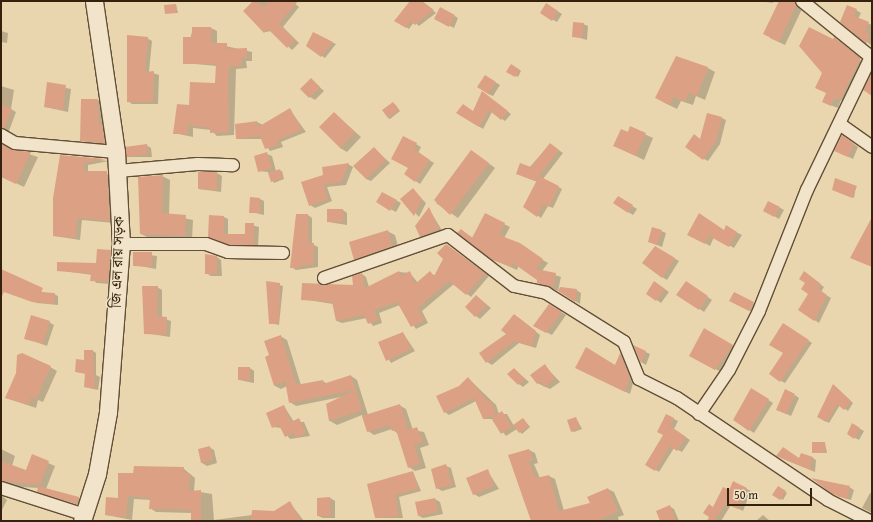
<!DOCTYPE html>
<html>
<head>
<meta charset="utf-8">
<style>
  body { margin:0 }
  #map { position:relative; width:873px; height:522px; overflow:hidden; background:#ead6ae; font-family:"Gentium Book Plus","Noto Serif Bengali",serif }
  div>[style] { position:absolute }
  .shadow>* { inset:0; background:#0003 }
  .building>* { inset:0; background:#dca185 }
  .roads { filter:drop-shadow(1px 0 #624f36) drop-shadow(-1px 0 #624f36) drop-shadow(0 1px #624f36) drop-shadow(0 -1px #624f36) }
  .minor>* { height:12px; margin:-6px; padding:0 6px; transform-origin:6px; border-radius:6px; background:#f1e4ca }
  .secondary>* { height:17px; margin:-8.5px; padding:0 8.5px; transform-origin:8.5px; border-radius:8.5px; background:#f1e4ca }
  span { translate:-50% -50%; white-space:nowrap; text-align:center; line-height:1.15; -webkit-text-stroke:3px #f1e4ca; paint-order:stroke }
  .street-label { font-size:15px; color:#35220e }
  .frame { position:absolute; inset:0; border:2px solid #35220e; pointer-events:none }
  .scale { position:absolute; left:727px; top:488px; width:85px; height:18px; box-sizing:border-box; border:2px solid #35220e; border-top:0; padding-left:5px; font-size:12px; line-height:14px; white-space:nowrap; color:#35220e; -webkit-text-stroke:3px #f1e4ca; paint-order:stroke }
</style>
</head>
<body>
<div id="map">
  <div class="shadow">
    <div style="clip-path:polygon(255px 1px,292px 1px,299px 7px,283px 27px,299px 43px,292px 50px,272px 31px,265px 32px,244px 11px)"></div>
    <div style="clip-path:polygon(411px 1px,421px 1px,436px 13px,419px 26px,414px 22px,409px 29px,396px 21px)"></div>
    <div style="clip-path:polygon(758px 1px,773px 1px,773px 3px)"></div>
    <div style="clip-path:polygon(779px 1px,802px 1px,802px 9px,785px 45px,770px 38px)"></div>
    <div style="clip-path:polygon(546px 4px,562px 14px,557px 22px,541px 13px)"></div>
    <div style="clip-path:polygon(176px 5px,178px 13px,166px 13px)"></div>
    <div style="clip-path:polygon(856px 10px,861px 13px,858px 19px,872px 25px,871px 45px,841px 22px)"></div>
    <div style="clip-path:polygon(453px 15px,458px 18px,454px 28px,435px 18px)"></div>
    <div style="clip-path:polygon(583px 24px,588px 26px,587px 40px,573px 36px)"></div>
    <div style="clip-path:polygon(193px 28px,211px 28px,217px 31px,217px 44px,252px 52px,252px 61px,246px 61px,247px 68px,236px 69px,234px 135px,217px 136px,211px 130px,193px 128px,193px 137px,174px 133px,190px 106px,216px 84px,217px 66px,184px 63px)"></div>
    <div style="clip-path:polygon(1px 31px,8px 33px,7px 43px,1px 42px)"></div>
    <div style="clip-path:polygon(313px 34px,336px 44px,325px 58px,322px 56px)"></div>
    <div style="clip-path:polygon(147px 38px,152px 41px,149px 72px,159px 75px,158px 104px,132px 104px,128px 101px)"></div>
    <div style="clip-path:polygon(834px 38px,866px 65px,847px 103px,841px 100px,838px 108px,830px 105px,823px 73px)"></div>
    <div style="clip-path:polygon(512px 65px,521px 71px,518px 77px,508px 71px)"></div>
    <div style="clip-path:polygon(708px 68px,715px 72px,705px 100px,696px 96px,693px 105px,681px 101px,677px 109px,663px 102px)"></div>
    <div style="clip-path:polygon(490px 79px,500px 85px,493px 96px,488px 94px)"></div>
    <div style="clip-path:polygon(312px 80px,324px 91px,315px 100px,310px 97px)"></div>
    <div style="clip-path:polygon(48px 84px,71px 89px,68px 112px,45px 107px)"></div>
    <div style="clip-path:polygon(1px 86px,14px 90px,11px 109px,16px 112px,9px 131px,1px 131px)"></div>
    <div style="clip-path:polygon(486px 95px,511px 114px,505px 121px,492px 112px,483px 129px,457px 113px,473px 112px)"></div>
    <div style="clip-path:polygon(98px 100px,102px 103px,109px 145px,81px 141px)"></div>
    <div style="clip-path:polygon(395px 104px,400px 111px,390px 119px,388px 118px)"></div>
    <div style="clip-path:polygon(290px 110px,306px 132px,281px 142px,283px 147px,270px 151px,262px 139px,237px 139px,236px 125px,257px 122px,263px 125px)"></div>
    <div style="clip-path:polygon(334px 113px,361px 137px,347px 152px,340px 148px)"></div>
    <div style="clip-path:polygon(722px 118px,726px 120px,720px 144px,708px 161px,704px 159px,701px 140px)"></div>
    <div style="clip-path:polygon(631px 128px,653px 138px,644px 160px,615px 146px)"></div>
    <div style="clip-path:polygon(404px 137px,421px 147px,418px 153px,434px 163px,420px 184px,405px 174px,409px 168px)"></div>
    <div style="clip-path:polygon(847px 139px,858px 147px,853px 159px,840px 153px)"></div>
    <div style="clip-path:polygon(550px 144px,563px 153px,543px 179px,562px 189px,553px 208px,548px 206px,541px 218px,525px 206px,538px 182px,522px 176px)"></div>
    <div style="clip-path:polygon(146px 145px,151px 148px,152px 157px,127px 157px)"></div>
    <div style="clip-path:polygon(3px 146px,38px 157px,24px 187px,1px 176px)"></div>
    <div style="clip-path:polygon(374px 148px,390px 163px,371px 181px,366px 179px)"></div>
    <div style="clip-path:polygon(472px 151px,495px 168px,458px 218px,436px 203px)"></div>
    <div style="clip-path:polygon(267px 154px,272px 156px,276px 171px,282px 171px,284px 179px,274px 183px,268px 172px,258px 171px)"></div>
    <div style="clip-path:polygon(61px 156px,109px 161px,88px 165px,88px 172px,111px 175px,114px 223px,82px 220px,80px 240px,54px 236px)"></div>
    <div style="clip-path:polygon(348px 164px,353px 167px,346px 185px,327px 187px,332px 201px,315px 208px,310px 205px,324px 175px,323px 168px)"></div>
    <div style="clip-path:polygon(217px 173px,222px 176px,221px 192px,199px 189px)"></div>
    <div style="clip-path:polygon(162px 176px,170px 180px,169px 215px,193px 220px,192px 240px,149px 238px,141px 234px)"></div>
    <div style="clip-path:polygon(856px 186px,854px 198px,835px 190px)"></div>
    <div style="clip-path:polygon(413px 190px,426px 203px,419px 217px,402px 199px)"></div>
    <div style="clip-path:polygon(383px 193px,401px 203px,396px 212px,377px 202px)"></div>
    <div style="clip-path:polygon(260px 199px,264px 201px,264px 215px,250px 212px)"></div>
    <div style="clip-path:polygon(623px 200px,637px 209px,633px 215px,628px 212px)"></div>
    <div style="clip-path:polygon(769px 202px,784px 210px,779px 219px,764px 210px)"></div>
    <div style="clip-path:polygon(429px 209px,443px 232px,425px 239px,420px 236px)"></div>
    <div style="clip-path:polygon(343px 210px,347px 213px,347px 225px,328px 222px)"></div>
    <div style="clip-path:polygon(308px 215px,312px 218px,312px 244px,318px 247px,318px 267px,296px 270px,291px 267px)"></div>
    <div style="clip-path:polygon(699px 215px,724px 232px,726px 227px,742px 235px,734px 248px,714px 237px,710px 246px,689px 234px)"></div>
    <div style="clip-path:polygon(224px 217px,228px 219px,228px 235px,246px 235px,246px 224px,259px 227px,258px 247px,235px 247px,214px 239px)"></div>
    <div style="clip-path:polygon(504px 224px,510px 227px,504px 238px,548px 263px,542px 271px,561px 277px,558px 291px,538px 283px,538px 279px,519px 265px,517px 270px,499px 262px,461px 230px,473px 238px)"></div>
    <div style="clip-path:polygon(387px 231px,395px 235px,399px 250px,362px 263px,355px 259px)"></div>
    <div style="clip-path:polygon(661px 231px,666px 233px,662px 247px,649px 242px)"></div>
    <div style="clip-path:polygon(655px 247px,679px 261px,667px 280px,662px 277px)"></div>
    <div style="clip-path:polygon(451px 248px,489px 276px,471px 297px,454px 284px,422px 311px,428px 323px,416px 329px,400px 305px,379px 313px,382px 323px,373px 326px,367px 318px,342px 323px,337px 321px,333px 304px,302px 299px,354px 286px,362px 274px,366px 277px,369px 287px,399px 272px,410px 273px,418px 283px,430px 273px,436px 276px)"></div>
    <div style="clip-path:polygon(108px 251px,112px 253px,112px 284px,96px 283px,92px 275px,58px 270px,97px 264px)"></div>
    <div style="clip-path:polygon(134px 253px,157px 256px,156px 269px,134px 265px)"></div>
    <div style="clip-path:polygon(217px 257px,221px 260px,222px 276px,211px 276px,206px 273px)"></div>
    <div style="clip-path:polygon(1px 273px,45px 293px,54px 294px,58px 296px,58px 305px,37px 303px,1px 290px)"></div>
    <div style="clip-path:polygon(808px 275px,824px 287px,821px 292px,831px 298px,819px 323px,799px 310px,810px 294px)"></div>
    <div style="clip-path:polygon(267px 282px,283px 286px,279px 325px,270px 323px)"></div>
    <div style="clip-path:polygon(659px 285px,669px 292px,661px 303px,647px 293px)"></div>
    <div style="clip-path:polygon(691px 285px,712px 300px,704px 312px,678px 294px)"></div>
    <div style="clip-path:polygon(157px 287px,162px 290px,162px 318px,171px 321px,170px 337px,145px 333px)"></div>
    <div style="clip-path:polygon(576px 290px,581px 293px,580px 304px,559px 291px)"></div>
    <div style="clip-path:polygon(735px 293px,758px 306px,754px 313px,731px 300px)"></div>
    <div style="clip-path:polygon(476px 296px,491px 308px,480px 319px,476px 316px)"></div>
    <div style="clip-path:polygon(549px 305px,566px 315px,552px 335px,534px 326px)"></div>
    <div style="clip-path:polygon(519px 318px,540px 335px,536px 348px,519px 343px,492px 365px,487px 362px)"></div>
    <div style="clip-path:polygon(49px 322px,54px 325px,47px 346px,25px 338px)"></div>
    <div style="clip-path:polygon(787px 326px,812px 343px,785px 383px,781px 381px)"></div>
    <div style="clip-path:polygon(704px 330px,740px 350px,723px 373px,698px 360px)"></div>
    <div style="clip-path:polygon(403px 333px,415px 351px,391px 363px,379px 343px)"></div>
    <div style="clip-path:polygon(280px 336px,287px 340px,301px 385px,323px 381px,327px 384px,351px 376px,357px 380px,368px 415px,399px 405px,406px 409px,413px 430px,424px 432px,429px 445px,420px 448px,426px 468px,415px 471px,409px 467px,398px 434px,392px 429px,374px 435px,368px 431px,362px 415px,337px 425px,330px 421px,327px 405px,341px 397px,296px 406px,290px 402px,287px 386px,281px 389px,275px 386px,270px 356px)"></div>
    <div style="clip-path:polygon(635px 347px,650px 354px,646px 365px,641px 362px)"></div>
    <div style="clip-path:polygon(93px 351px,96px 353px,96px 375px,100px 377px,98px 390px,85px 387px,86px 374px,76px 372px)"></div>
    <div style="clip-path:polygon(621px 354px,634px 380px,630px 394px,581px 370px,615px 366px)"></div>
    <div style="clip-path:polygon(545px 366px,560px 382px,550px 389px,537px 383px)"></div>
    <div style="clip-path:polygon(50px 367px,57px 371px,43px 402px,38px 400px,36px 408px,6px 398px,17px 373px)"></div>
    <div style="clip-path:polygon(250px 368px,254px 371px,254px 383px,239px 380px)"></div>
    <div style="clip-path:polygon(514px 369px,529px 382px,523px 387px,519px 384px)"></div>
    <div style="clip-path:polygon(468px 378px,496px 405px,499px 414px,507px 414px,514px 426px,523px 419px,530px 427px,522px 434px,517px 429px,506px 436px,493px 419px,484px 419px,476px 401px,449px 415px,445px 412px)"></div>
    <div style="clip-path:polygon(836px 387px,853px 403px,848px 411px,840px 405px,829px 423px,819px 417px)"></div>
    <div style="clip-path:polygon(756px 392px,773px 403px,754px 433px,734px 420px)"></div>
    <div style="clip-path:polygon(795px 395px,799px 398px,791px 416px,782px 412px)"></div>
    <div style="clip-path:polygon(284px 406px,294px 422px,304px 422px,310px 436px,290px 439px,281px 428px,273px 427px)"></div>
    <div style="clip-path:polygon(666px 415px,678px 421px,674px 429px,690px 440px,682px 452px,674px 448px,659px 472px,646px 464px,664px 435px)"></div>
    <div style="clip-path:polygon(576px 418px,582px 429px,574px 432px,572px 431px)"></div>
    <div style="clip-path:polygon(853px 425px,864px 431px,859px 440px,848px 434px)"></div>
    <div style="clip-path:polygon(825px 443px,827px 453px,813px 452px)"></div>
    <div style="clip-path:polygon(209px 447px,214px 450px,217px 463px,207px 466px,202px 463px,199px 450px)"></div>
    <div style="clip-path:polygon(1px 449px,15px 456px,12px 466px,26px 471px,32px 456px,55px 466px,46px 489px,79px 498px,83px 501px,82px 506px,43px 494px,39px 488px,2px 486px,1px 489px)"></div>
    <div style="clip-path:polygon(529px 450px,535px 453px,538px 463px,534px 464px,540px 478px,549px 476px,555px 479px,564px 511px,591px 503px,608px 489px,614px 492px,624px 515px,618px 517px,619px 521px,532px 521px,520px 479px)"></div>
    <div style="clip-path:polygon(781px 458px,813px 458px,816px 460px,815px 472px)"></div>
    <div style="clip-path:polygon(446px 466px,451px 468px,456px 487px,442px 491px,437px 488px)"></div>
    <div style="clip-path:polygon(183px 468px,195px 478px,194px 491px,212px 494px,214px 520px,274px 512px,290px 503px,304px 521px,192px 521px,192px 513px,156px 512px,150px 508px,151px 500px,134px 499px,132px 520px,106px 515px,134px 474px)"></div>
    <div style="clip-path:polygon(487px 470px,499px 489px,479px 497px,474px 494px)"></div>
    <div style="clip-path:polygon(413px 472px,421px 491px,399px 497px,403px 518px,376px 518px)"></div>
    <div style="clip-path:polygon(849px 487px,854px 490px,851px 500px,837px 496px)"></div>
    <div style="clip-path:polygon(778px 488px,787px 493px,783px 500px,774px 495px)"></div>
    <div style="clip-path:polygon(747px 489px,751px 491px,743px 511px,731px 505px,721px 521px,708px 521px,714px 508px,730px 491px)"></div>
    <div style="clip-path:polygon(870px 493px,872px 494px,872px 513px,862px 508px)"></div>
    <div style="clip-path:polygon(1px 495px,7px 500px,1px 512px)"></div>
    <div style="clip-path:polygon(330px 498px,335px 501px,335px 518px,323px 518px,318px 516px)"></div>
    <div style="clip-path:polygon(435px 499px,440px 502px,443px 514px,423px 518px,419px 516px)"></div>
    <div style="clip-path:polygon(669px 506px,674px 509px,679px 521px,661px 521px)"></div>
    <div style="clip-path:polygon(763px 515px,770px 521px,756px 521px)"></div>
  </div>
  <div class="building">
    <div style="clip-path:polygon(253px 1px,264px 7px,269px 1px,298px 1px,279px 24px,295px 40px,287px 48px,268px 29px,264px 33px,243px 11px)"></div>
    <div style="clip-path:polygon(410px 1px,422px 1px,434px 10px,415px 25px,410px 21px,406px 28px,394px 21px)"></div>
    <div style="clip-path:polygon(779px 1px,795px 1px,796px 6px,779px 42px,763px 34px)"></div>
    <div style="clip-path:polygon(546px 3px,558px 11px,552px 21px,540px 13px)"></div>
    <div style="clip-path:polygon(176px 4px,177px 13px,165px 14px,164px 5px)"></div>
    <div style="clip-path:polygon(847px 5px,857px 9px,854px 16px,869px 22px,865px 32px,870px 34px,866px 44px,840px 22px)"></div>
    <div style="clip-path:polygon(440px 7px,455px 15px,449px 27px,434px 19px)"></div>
    <div style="clip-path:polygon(573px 22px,584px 23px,582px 38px,572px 37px)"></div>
    <div style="clip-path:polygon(192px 27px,211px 27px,211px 43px,227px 43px,227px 49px,247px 48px,247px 58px,241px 58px,242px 66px,230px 66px,228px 73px,229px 132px,210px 133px,210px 128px,188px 125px,188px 134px,173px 134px,177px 104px,189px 105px,190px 82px,215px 83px,216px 64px,183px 64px,183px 37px,192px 37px)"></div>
    <div style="clip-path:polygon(809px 27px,833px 39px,834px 37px,861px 58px,840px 100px,834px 98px,831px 106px,822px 102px,826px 93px,815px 88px,822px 73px,799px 46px)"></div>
    <div style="clip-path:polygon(313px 32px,333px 42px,321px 57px,306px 46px)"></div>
    <div style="clip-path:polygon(127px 35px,148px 37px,145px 72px,154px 71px,153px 102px,127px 102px)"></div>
    <div style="clip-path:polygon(676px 56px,708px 67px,697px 96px,688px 93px,685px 102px,674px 97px,669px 105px,655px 98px)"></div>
    <div style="clip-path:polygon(511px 64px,520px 70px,515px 77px,506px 72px)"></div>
    <div style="clip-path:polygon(872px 72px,872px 96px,863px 90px)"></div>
    <div style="clip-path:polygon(485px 75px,496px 82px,488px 94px,477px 87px)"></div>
    <div style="clip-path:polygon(311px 78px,320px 87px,309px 98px,300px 89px)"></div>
    <div style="clip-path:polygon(47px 82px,66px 85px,63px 110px,44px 107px)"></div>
    <div style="clip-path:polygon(482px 91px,508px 111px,501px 120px,489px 110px,479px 127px,456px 113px,463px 104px,473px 111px)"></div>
    <div style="clip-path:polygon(81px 99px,98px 99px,99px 124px,102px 124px,105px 143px,80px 141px)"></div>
    <div style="clip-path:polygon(393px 102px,399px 110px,388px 118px,382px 110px)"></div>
    <div style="clip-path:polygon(1px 104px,12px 109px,4px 128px,1px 128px)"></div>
    <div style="clip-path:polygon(290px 108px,302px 130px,277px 140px,279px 145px,265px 149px,260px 136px,236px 139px,235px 124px,257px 121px,258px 127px)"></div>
    <div style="clip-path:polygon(334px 112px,355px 132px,340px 148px,319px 127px)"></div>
    <div style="clip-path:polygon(707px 113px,722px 117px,716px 141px,703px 160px,685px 147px,694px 134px,700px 139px)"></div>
    <div style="clip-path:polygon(630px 126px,646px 133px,636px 156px,613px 146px,621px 129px,628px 132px)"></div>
    <div style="clip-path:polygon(842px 135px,854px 144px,848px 157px,834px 151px)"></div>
    <div style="clip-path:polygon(403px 136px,417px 143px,414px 149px,430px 160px,415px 182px,404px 174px,408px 168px,391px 159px)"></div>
    <div style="clip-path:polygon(550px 143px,559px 150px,535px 181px,516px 174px,520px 163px,531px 167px)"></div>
    <div style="clip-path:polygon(2px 144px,14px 150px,31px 152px,16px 184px,1px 177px)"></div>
    <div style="clip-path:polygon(147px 144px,148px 154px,126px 157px,125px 147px)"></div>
    <div style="clip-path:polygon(374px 147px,386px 160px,366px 179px,353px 166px)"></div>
    <div style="clip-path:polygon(471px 150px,489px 163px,450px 215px,434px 200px)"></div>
    <div style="clip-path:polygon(267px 152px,272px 168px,258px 172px,254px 156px)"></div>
    <div style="clip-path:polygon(60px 155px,106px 159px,84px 163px,84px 171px,107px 171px,110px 221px,77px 218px,76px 238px,53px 236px,53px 198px)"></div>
    <div style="clip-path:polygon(349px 163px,341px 182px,323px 185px,328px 199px,309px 206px,301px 182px,323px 175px,322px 167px)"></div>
    <div style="clip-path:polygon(280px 169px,283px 178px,271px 182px,268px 173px)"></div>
    <div style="clip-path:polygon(198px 172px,217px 172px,217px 190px,198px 189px)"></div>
    <div style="clip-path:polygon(163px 175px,162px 213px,186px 215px,185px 236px,140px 234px,138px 177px)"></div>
    <div style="clip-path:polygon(539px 176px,559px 186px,549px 207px,544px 204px,537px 217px,523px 207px)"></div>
    <div style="clip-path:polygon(835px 178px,857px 186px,852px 198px,832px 190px)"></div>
    <div style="clip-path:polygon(413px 188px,422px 199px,414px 216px,400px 199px)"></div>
    <div style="clip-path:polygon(382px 192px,397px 200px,390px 211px,376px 202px)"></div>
    <div style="clip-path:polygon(618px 196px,633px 205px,628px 213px,613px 203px)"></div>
    <div style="clip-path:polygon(250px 197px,260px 198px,260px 213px,249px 213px)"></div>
    <div style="clip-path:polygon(768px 201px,780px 207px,774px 217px,763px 211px)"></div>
    <div style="clip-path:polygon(429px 207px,439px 229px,420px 237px,415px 226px)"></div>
    <div style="clip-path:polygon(327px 209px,343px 209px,343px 222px,327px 222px)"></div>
    <div style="clip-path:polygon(485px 213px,505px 223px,499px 235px,520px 243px,543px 259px,536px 269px,556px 273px,553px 288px,537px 283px,537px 280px,513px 263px,512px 267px,492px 260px,457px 233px,461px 229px,472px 238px)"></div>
    <div style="clip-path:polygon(699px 213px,724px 230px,726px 225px,737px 232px,729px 247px,709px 236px,705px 244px,687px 235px)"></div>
    <div style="clip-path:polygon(296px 214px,308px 214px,308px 243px,314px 243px,313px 265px,301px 265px,301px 268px,290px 268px)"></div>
    <div style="clip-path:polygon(209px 215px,224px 216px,224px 234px,245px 234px,245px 223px,254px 223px,254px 245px,229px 245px,208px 237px)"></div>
    <div style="clip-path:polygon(872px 217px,872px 267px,850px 258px)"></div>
    <div style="clip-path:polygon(652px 227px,662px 230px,657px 245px,648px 242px)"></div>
    <div style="clip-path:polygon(388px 230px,392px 246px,354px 260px,349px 242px)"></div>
    <div style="clip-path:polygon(446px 244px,485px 273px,466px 295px,449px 281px,418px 308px,424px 320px,411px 327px,397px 302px,374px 310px,378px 320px,368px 324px,364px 315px,336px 321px,332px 302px,301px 300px,302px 283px,353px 285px,352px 276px,362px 273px,365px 288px,399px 271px,401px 276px,410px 271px,415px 284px,430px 271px,434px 276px,443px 259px,437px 253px)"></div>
    <div style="clip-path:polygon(655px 246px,675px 258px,662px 278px,642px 263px)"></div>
    <div style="clip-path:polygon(97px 249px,111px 250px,108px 282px,90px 281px,91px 274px,57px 271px,57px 262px,96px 263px)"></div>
    <div style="clip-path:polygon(133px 252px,152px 252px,152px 267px,133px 266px)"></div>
    <div style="clip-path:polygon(205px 254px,217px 256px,217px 274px,205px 274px)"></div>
    <div style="clip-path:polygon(1px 269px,43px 288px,41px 292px,55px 293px,54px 304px,32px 302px,4px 292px,1px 298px)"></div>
    <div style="clip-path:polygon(804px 271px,821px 284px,817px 288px,827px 295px,814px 321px,798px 310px,808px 294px,801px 289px,805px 283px,799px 279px)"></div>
    <div style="clip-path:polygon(266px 281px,280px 283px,279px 321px,275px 324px,269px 324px)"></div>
    <div style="clip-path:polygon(654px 281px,665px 289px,656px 301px,646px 294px)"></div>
    <div style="clip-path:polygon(686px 281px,708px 296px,699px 310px,676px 295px)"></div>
    <div style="clip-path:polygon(142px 286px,158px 286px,157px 316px,167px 317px,166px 335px,144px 334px)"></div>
    <div style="clip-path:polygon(560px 287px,577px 289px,575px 302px,558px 291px)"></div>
    <div style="clip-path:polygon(734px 292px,754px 302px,749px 311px,729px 301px)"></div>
    <div style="clip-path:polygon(476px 295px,487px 305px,475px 317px,465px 307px)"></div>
    <div style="clip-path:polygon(549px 304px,562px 312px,546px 333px,533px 326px)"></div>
    <div style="clip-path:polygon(514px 314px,536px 331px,532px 346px,514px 341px,486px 363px,479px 353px,506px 334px,501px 330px)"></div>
    <div style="clip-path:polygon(31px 315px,50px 321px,43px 344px,24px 339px)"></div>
    <div style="clip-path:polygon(783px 323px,809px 340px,780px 382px,769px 374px,783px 353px,769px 345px)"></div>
    <div style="clip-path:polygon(704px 328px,733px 345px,715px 370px,689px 356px)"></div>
    <div style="clip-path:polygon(403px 332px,411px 349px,386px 361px,378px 342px)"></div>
    <div style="clip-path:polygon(281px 335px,296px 385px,323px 380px,323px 384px,351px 375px,362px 410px,329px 421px,326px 404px,355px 390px,289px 403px,285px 381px,274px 386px,265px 357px,269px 355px,264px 341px)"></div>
    <div style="clip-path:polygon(633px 345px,646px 351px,641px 363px)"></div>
    <div style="clip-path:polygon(586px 347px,615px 365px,620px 353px,630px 377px,625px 392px,575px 368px)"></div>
    <div style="clip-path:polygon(84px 350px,93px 350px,95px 389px,84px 387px,85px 373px,75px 372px,76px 359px,84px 360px)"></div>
    <div style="clip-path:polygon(22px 353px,51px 366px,36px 399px,31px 397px,29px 405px,5px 398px,16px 373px,17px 355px)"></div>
    <div style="clip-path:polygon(545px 364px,555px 379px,544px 387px,540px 381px,537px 384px,530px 375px)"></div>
    <div style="clip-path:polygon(238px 367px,250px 367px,250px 380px,238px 380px)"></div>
    <div style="clip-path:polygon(514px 368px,525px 379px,518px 385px,507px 374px)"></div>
    <div style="clip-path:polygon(468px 377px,488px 402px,491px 401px,496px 414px,483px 419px,474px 398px,444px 413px,436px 396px,459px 386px)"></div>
    <div style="clip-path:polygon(833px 384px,851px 401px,844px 410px,837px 404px,826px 422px,817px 417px)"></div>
    <div style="clip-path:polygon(751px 388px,769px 399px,749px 431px,733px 420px)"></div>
    <div style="clip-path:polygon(785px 389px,795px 394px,786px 414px,776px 410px)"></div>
    <div style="clip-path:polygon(400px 404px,408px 430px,417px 427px,423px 442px,414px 445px,420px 464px,408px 468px,396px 430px,392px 431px,389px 425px,367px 432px,362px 416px)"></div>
    <div style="clip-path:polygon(284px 405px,291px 422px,299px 418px,306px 433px,296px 438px,294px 433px,285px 437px,279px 425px,272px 428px,266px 413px)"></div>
    <div style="clip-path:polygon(502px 411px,512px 427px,501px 434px,491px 418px)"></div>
    <div style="clip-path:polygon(666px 414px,674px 418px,670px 426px,686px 437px,677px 451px,670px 446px,655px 471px,645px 465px,663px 435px,657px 432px)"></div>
    <div style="clip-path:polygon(576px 417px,580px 428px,571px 432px,567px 420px)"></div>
    <div style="clip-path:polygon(523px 418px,529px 426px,519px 433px,513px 425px)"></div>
    <div style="clip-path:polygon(852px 423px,860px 428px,854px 439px,847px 434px)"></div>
    <div style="clip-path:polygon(812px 442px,825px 442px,825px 453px,812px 453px)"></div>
    <div style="clip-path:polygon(210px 446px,213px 460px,201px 463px,198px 449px)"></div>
    <div style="clip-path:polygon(783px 447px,799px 458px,801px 453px,813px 457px,810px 465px,813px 471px,776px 456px)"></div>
    <div style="clip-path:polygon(529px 449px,533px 460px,528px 461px,536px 478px,549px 475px,559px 511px,590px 503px,587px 497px,608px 488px,618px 511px,597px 521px,531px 521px,508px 455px)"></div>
    <div style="clip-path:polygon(32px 454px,49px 461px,40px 485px,1px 481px,1px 461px,26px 470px)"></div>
    <div style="clip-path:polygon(446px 464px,452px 485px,436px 489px,431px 469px)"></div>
    <div style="clip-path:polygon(134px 466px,184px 467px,183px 473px,190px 474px,189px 491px,201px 490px,201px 521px,191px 521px,191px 510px,149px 509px,150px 498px,128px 496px,126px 517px,105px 515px,106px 497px,118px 498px,118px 473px,133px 473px)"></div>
    <div style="clip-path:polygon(488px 469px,494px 486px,473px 495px,466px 478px)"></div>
    <div style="clip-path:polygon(413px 471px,418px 489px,395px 495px,399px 516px,375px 518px,367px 484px)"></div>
    <div style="clip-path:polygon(811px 478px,850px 486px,847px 499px,832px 494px)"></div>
    <div style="clip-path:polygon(733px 481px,747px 488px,738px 509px,726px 504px,714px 521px,707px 521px,709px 517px,703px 513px,709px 504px,713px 507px,723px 487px,729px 490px)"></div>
    <div style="clip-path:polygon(38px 486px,79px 497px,77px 504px,37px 492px)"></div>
    <div style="clip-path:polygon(778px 486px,786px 491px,780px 500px,772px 495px)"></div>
    <div style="clip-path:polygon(330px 497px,331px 516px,317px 516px,317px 498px)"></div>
    <div style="clip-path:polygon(435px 498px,438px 512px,418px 516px,415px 502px)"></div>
    <div style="clip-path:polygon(290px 501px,301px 521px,251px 521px,252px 510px,274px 511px)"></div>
    <div style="clip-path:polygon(670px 505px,676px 521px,660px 521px,656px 511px)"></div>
  </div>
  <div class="roads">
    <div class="minor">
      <div style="left:802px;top:1px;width:89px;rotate:39.1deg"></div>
      <div style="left:841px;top:125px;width:38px;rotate:35deg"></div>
      <div style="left:1px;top:135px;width:16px;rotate:30deg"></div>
      <div style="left:15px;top:143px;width:101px;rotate:5.1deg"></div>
      <div style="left:118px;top:171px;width:80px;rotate:-5deg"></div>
      <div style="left:198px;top:164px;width:35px;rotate:2deg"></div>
      <div style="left:121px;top:244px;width:85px"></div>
      <div style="left:206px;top:244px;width:23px;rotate:20deg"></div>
      <div style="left:228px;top:252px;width:55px;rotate:1deg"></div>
      <div style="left:324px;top:278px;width:131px;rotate:-19.1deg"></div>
      <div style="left:448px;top:235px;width:83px;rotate:37.7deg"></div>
      <div style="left:514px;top:286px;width:33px;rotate:12deg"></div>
      <div style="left:546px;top:293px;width:92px;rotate:32.1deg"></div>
      <div style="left:624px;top:342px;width:40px;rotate:68deg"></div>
      <div style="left:639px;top:379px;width:42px;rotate:26.6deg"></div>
      <div style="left:677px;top:398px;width:182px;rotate:34deg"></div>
      <div style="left:828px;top:500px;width:47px;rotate:26.6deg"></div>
      <div style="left:699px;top:414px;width:53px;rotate:-55.7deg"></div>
      <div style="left:729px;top:370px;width:66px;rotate:-63deg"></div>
      <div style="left:759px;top:311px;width:130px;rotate:-68.4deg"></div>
      <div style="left:807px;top:190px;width:150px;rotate:-64.3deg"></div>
      <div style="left:1px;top:488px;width:88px;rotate:17.8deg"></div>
    </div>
    <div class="secondary">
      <div style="left:82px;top:521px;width:49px;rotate:-72.3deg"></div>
      <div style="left:97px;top:474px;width:63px;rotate:-79.9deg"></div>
      <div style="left:108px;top:412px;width:169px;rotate:-85.6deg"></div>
      <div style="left:121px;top:244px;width:92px;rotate:-93.1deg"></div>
      <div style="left:116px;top:152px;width:153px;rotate:-98.3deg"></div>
    </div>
  </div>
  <div class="street-label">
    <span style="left:117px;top:262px;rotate:-88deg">জি এল রায় সড়ক</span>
  </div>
  <div class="frame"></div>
  <div class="scale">50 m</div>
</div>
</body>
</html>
